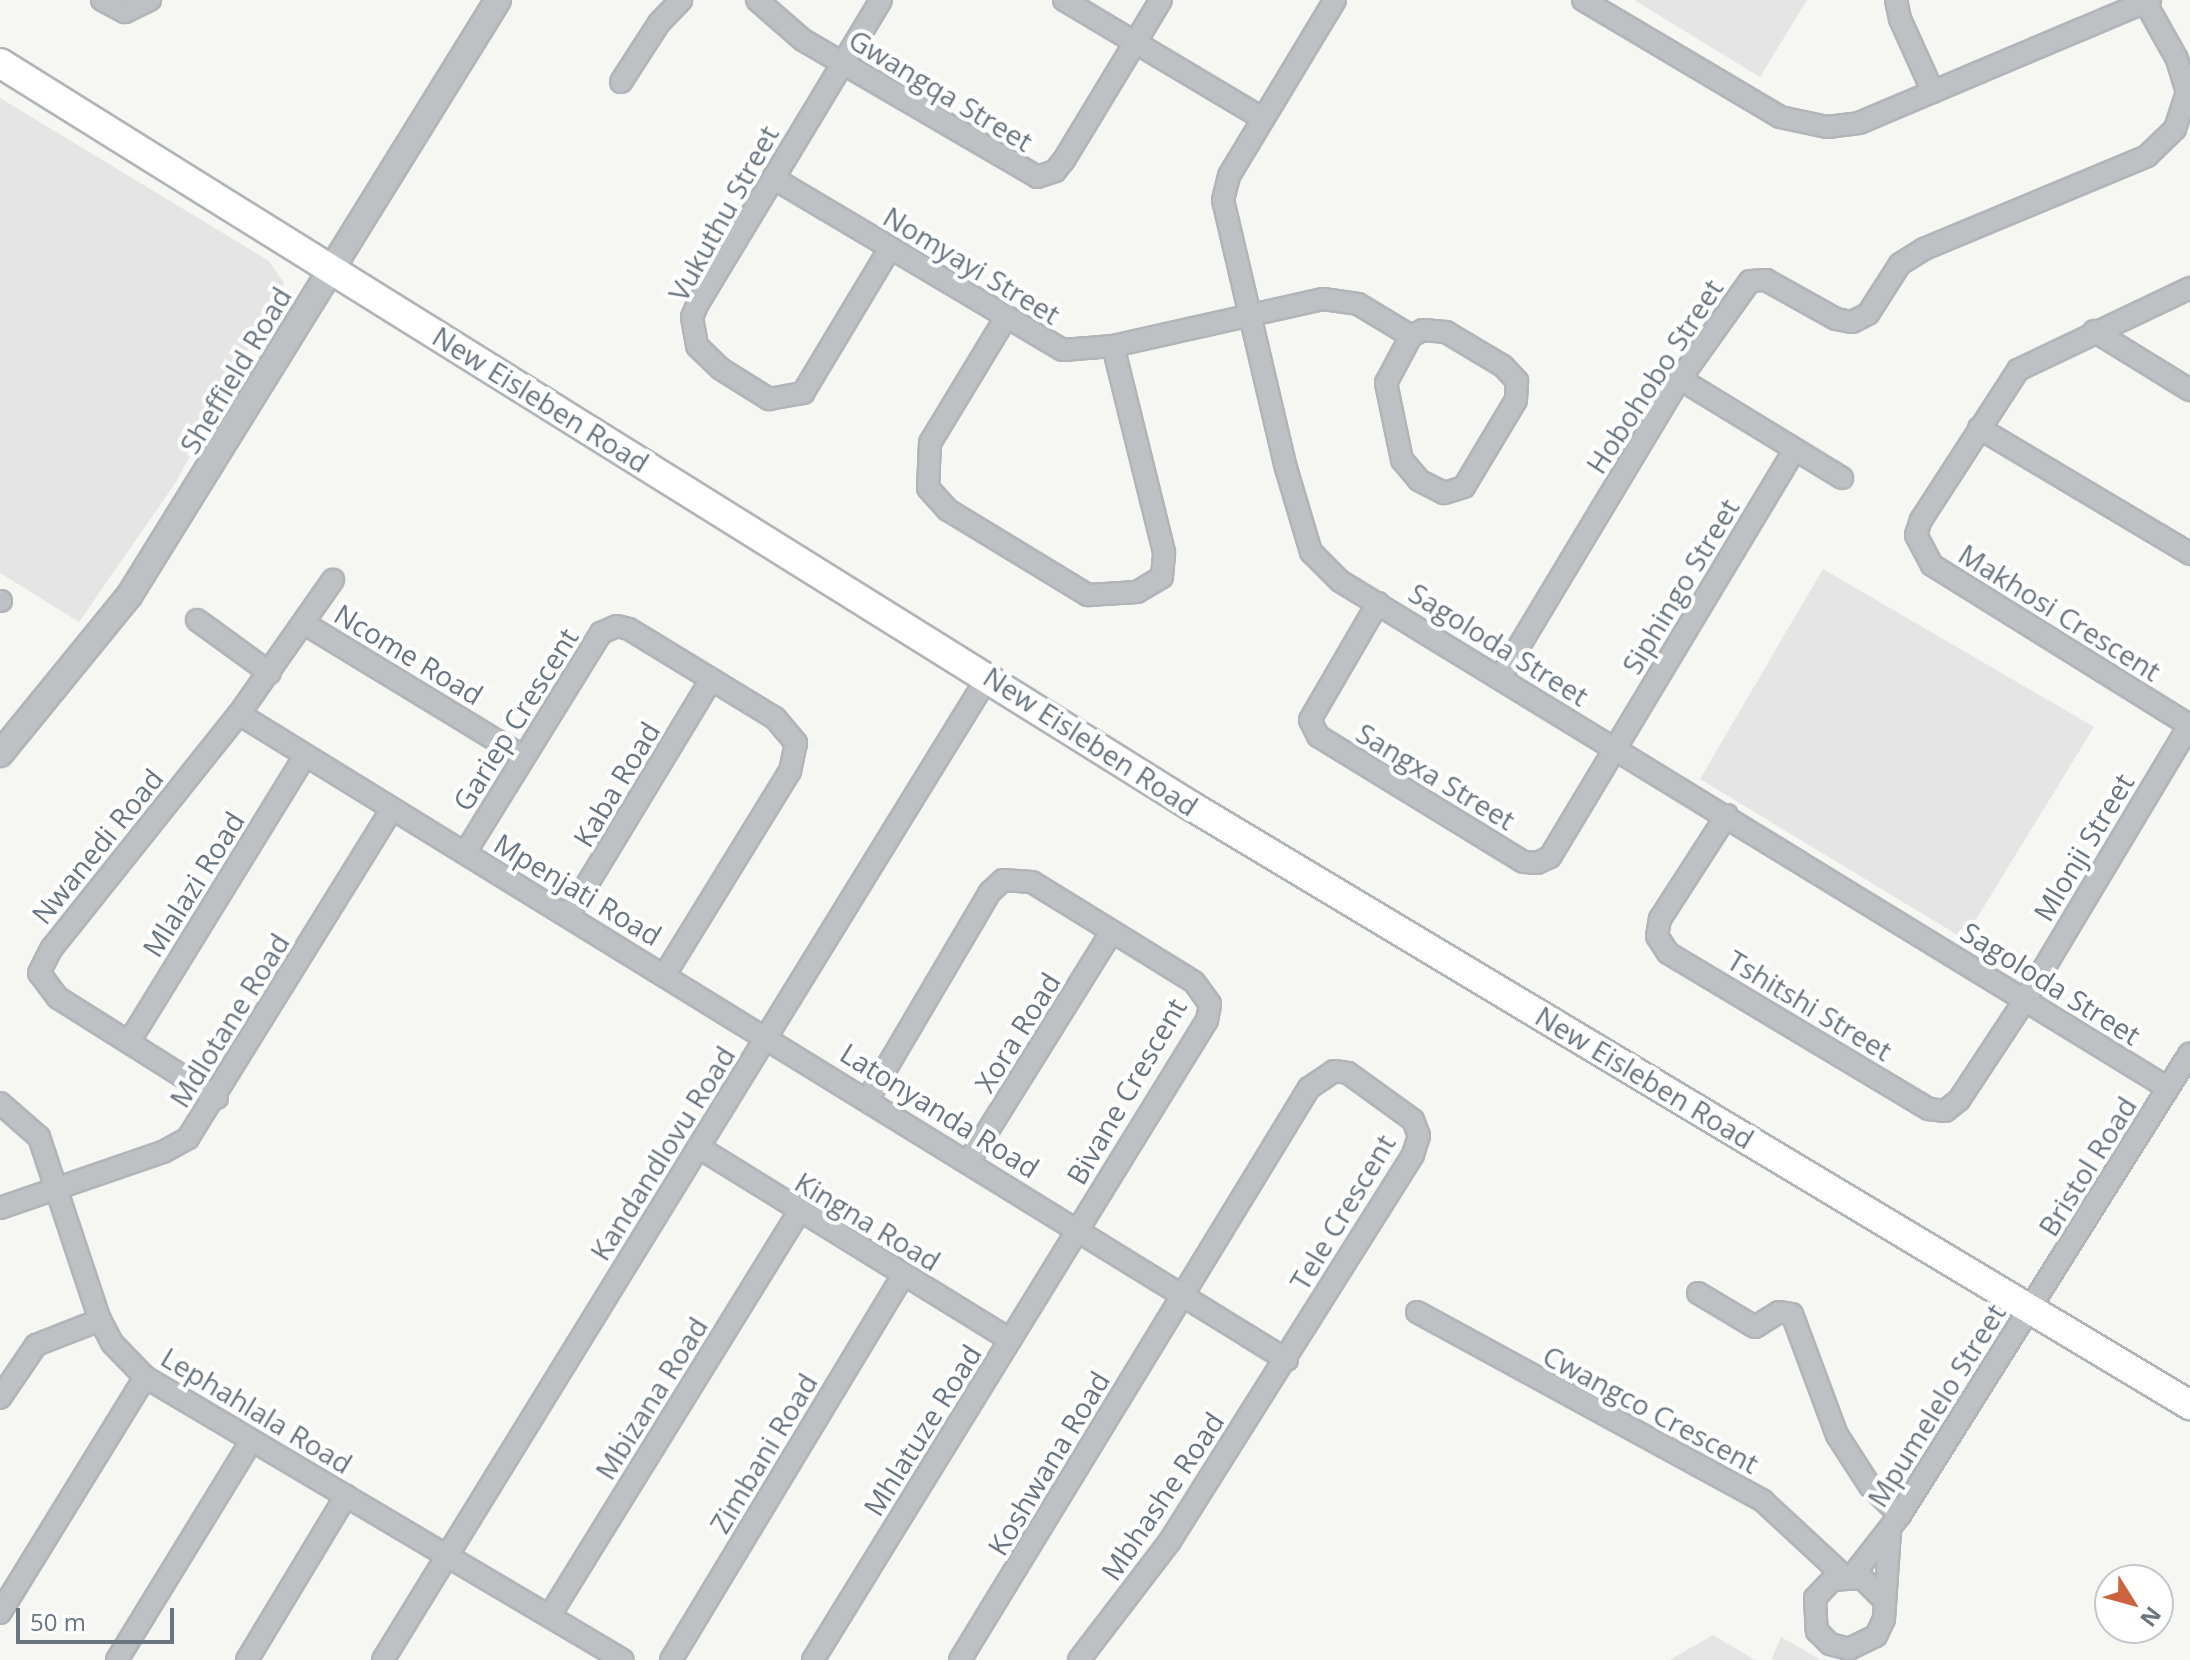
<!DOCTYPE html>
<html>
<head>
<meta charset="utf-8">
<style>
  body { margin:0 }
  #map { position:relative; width:2190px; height:1660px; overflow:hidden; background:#f6f6f3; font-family:"Open Sans",sans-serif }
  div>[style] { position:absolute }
  .built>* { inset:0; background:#e4e5e4 }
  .roads { filter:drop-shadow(2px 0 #b1b5b9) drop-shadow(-2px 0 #b1b5b9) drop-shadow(0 2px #b1b5b9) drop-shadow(0 -2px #b1b5b9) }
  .minor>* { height:20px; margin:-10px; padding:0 10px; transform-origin:10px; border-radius:10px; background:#bec1c4 }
  .tertiary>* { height:24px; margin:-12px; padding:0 12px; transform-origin:12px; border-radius:12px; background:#bec1c4 }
  .secondary>* { height:28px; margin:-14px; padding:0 14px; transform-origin:14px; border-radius:14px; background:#fff }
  span { translate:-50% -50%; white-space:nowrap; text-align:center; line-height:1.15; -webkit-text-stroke:8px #fff; paint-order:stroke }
  .street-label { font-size:28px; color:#697580 }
  .north { position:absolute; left:2094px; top:1564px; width:80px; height:80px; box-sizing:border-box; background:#fff; border:2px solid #c3c8cc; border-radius:50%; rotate:127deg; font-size:22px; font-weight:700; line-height:32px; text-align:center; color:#697580 }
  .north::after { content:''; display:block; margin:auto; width:28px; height:36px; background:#cc633d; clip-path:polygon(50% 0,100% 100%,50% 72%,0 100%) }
  .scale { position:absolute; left:16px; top:1608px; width:158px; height:36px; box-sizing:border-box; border:4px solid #697580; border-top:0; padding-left:10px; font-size:24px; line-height:28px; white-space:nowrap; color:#697580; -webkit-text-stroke:6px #fff; paint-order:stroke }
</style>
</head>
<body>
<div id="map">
  <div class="built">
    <div style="clip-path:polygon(1634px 0,1807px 0,1760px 77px)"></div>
    <div style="clip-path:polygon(0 98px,269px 261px,284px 283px,176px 482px,79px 622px,0 573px)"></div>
    <div style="clip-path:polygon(1823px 569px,2094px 727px,1964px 939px,1700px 779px)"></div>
    <div style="clip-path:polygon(1713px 1635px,1755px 1660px,1670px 1660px,1673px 1658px)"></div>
    <div style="clip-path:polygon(1781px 1637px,1821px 1660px,1771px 1660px)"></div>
  </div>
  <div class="roads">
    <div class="minor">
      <div style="left:102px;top:0;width:26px;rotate:28deg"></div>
      <div style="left:125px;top:12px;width:28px;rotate:-26deg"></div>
      <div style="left:757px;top:0;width:61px;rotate:41deg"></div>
      <div style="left:803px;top:40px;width:271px;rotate:30.3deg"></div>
      <div style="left:1037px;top:177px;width:19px;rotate:-18deg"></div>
      <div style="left:1055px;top:171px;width:14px;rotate:-51deg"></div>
      <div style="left:1064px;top:160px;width:187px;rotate:-58.8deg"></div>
      <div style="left:881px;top:0;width:354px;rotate:121.1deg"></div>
      <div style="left:698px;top:303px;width:15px;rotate:113deg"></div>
      <div style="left:692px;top:317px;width:29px;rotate:80deg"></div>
      <div style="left:697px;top:346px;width:33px;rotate:44deg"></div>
      <div style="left:721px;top:369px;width:57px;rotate:32deg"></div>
      <div style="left:769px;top:399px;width:35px;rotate:-10deg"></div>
      <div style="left:803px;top:393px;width:169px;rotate:-59deg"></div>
      <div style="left:1064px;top:0;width:230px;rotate:30.8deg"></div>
      <div style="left:1335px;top:0;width:205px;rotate:121.1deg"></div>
      <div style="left:1229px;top:176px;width:25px;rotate:104deg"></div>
      <div style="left:1223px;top:200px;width:275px;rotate:76.8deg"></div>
      <div style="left:1286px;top:468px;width:88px;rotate:73.4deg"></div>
      <div style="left:1311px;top:552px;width:41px;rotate:45deg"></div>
      <div style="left:1340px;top:581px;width:971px;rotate:31.48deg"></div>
      <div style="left:1583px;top:0;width:229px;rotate:30.7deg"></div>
      <div style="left:1780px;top:117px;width:48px;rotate:12deg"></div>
      <div style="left:1827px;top:127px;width:32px;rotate:-7deg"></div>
      <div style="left:1859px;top:123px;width:316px;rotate:-22.9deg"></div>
      <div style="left:1896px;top:0;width:19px;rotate:78deg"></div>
      <div style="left:1900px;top:19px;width:80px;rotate:65.7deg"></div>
      <div style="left:621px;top:82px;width:70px;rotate:-57.2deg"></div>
      <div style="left:659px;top:23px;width:32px;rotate:-46deg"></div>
      <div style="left:773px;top:178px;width:337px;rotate:30.7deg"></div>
      <div style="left:1063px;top:350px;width:50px;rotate:-4.6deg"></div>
      <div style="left:1113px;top:346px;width:215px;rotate:-12.6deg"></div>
      <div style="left:1323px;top:299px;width:35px;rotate:8deg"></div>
      <div style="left:1358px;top:304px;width:62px;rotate:31.1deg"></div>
      <div style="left:1005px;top:319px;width:145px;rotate:121.2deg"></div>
      <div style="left:930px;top:443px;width:45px;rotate:92.5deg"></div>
      <div style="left:928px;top:488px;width:30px;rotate:48deg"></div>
      <div style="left:948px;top:510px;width:164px;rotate:31.3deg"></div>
      <div style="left:1088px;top:595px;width:49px;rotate:-3.5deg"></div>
      <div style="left:1137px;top:592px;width:29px;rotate:-31deg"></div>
      <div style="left:1162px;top:577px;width:25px;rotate:-85deg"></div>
      <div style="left:1164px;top:552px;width:212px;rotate:-103.9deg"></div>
      <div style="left:1423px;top:330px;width:23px;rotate:5deg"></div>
      <div style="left:1446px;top:332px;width:66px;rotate:30.8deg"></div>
      <div style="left:1503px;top:366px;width:21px;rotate:47deg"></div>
      <div style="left:1517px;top:381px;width:19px;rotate:93deg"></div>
      <div style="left:1516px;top:400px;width:101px;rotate:120.9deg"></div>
      <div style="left:1464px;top:487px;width:21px;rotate:163deg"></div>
      <div style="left:1444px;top:493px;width:28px;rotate:-153deg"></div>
      <div style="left:1419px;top:480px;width:26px;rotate:-130deg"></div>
      <div style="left:1402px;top:460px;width:79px;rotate:-101.7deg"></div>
      <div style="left:1386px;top:383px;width:53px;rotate:-62deg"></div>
      <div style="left:1411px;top:336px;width:13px;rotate:-27deg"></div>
      <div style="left:2094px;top:331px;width:113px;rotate:31.6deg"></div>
      <div style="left:1680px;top:379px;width:190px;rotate:31.4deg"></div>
      <div style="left:1979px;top:428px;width:246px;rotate:30.8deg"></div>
      <div style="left:0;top:601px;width:1px"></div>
      <div style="left:1378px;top:603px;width:135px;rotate:120.2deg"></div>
      <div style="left:1310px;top:720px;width:18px;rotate:63deg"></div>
      <div style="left:1318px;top:736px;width:241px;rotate:31.5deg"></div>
      <div style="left:1524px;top:862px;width:13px;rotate:4deg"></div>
      <div style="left:1537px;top:863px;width:14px;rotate:-25deg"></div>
      <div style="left:1550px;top:857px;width:472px;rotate:-59deg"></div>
      <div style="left:197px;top:620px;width:90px;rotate:36deg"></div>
      <div style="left:305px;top:624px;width:256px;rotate:31.3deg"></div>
      <div style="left:1500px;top:678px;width:349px;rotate:-59deg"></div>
      <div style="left:1680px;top:379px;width:120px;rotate:-54.5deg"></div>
      <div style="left:1750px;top:281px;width:16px;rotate:-4deg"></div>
      <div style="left:1766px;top:280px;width:80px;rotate:29.1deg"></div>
      <div style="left:1836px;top:319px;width:16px;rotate:11deg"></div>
      <div style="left:1852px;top:322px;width:18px;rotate:-27deg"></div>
      <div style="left:1868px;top:314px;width:59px;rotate:-57.4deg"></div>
      <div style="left:1900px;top:264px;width:28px;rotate:-32deg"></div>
      <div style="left:1924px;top:249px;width:242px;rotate:-22.6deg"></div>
      <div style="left:2147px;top:156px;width:39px;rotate:-44deg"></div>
      <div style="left:2175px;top:129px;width:39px;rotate:-72deg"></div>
      <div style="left:2187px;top:92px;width:34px;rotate:-107deg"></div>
      <div style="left:2177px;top:59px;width:65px;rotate:-119.3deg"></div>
      <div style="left:239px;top:714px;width:1231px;rotate:31.65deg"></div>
      <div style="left:2189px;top:725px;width:303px;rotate:-148.1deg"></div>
      <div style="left:1932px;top:565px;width:34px;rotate:-118deg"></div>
      <div style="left:1916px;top:535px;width:16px;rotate:-72deg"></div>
      <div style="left:1921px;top:520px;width:179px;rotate:-57.1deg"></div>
      <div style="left:2018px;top:370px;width:191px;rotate:-25.5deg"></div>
      <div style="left:1727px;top:815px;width:124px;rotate:122.8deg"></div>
      <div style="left:1660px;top:919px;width:17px;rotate:100deg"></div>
      <div style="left:1657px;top:936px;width:20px;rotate:57deg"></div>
      <div style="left:1668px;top:953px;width:304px;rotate:30.9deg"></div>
      <div style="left:1929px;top:1109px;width:16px;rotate:7deg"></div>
      <div style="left:1945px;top:1111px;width:18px;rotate:-38deg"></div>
      <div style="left:1959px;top:1100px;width:120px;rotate:-56.6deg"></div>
      <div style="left:2025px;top:1000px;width:322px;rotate:-59.1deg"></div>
      <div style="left:465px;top:853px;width:259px;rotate:-58.3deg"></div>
      <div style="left:601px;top:633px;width:17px;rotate:-24deg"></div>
      <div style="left:617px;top:626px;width:12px;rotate:14deg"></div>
      <div style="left:629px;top:629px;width:171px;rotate:31.4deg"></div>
      <div style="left:775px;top:718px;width:33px;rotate:50deg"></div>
      <div style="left:796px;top:743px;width:29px;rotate:102deg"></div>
      <div style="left:790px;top:771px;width:238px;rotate:121.6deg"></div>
      <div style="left:568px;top:916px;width:276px;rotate:-58.8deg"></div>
      <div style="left:129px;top:1042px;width:336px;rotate:-58.4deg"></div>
      <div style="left:217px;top:1098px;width:188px;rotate:-147.8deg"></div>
      <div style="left:58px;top:998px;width:31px;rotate:-127deg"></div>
      <div style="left:39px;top:973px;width:28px;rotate:-63deg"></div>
      <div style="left:52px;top:948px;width:300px;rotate:-51.4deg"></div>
      <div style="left:239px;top:714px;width:164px;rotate:-55deg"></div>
      <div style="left:0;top:1103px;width:52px;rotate:41.1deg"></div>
      <div style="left:39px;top:1137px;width:193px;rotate:71.6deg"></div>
      <div style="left:100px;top:1320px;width:26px;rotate:62deg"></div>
      <div style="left:112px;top:1343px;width:47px;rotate:45.9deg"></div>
      <div style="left:145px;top:1377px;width:555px;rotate:30.63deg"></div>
      <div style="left:698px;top:1147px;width:367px;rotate:31.7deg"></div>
      <div style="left:969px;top:1161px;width:269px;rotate:-58.1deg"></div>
      <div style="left:0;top:1208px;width:172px;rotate:-19deg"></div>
      <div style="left:163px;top:1152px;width:29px;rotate:-29deg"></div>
      <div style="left:188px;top:1138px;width:387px;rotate:-58.2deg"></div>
      <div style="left:1698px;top:1293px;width:66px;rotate:30.8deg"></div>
      <div style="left:1755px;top:1327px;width:28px;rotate:-32deg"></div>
      <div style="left:1779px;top:1312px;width:13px;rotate:9deg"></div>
      <div style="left:1792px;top:1314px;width:129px;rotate:69.6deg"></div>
      <div style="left:1837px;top:1435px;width:61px;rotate:57.1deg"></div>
      <div style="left:1870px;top:1486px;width:42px;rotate:44deg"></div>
      <div style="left:1417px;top:1312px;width:394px;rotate:28.6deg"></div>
      <div style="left:1763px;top:1501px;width:110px;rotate:42.8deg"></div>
      <div style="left:0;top:1398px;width:64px;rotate:-55.8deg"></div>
      <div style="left:36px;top:1345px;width:69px;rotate:-21.3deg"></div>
      <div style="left:1853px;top:1575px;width:76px;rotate:-51.9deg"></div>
      <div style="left:1900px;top:1515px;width:545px;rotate:-57.88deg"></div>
      <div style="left:1883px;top:1599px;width:30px;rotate:-135deg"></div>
      <div style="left:1862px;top:1578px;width:30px;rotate:176deg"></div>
      <div style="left:1832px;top:1580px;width:25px;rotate:133deg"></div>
      <div style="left:1815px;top:1598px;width:33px;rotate:87deg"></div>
      <div style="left:1817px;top:1631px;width:18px;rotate:45deg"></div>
      <div style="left:1830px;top:1644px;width:20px;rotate:15deg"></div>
      <div style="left:1849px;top:1649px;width:30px;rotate:-26deg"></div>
      <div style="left:1876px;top:1636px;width:19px;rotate:-65deg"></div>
      <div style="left:1884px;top:1619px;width:88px;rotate:-86.1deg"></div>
      <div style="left:0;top:1613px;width:277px;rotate:-58.4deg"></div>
      <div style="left:550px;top:1615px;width:474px;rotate:-58.3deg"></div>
      <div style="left:117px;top:1660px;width:257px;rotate:-58.5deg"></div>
      <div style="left:247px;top:1660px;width:192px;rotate:-58.9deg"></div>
      <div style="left:383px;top:1660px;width:1156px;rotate:-58.4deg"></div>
      <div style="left:671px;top:1660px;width:449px;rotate:-58.9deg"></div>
      <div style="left:813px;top:1660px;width:752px;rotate:-58.38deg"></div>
      <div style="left:1207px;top:1020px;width:16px;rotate:-79deg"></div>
      <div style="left:1210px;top:1004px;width:27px;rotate:-126deg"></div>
      <div style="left:1194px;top:982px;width:190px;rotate:-148.3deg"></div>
      <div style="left:1032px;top:882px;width:29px;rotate:-176deg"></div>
      <div style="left:1003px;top:880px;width:18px;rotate:137deg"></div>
      <div style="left:990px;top:892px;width:240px;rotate:120.5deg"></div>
      <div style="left:960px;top:1660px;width:670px;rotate:-58.61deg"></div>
      <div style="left:1309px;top:1088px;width:30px;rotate:-34deg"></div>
      <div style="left:1334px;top:1071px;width:14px;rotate:8deg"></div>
      <div style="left:1348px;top:1073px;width:80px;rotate:35.9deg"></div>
      <div style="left:1413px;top:1120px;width:17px;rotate:69deg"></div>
      <div style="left:1419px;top:1136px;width:20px;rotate:108deg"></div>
      <div style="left:1413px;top:1155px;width:456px;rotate:122.2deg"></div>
      <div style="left:1170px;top:1541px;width:150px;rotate:127.4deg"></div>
    </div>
    <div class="tertiary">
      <div style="left:0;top:754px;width:204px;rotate:-50.8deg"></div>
      <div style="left:129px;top:596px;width:701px;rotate:-58.24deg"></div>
    </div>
    <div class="secondary">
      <div style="left:0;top:63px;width:1406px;rotate:31.95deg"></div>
      <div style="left:1193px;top:807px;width:1163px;rotate:30.96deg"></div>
    </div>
  </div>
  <div class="street-label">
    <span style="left:941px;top:90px;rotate:31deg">Gwangqa Street</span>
    <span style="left:723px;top:213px;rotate:-61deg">Vukuthu Street</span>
    <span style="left:972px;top:265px;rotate:31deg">Nomyayi Street</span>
    <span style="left:235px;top:370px;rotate:-59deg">Sheffield Road</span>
    <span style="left:1654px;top:376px;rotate:-57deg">Hobohobo Street</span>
    <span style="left:541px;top:399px;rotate:32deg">New Eisleben Road</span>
    <span style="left:1680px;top:586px;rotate:-59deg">Siphingo Street</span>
    <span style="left:2060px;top:612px;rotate:32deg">Makhosi Crescent</span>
    <span style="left:1499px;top:644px;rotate:32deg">Sagoloda Street</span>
    <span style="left:409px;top:654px;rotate:31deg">Ncome Road</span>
    <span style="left:515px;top:719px;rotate:-58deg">Gariep Crescent</span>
    <span style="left:1091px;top:741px;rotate:33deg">New Eisleben Road</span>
    <span style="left:1436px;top:776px;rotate:31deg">Sangxa Street</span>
    <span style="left:616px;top:784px;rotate:-59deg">Kaba Road</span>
    <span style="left:97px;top:846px;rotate:-51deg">Nwanedi Road</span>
    <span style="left:2083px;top:847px;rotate:-59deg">Mlonji Street</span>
    <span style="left:193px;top:884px;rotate:-58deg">Mlalazi Road</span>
    <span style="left:578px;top:889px;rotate:31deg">Mpenjati Road</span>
    <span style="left:2051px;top:983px;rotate:32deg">Sagoloda Street</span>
    <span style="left:1810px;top:1005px;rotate:31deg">Tshitshi Street</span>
    <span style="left:229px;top:1020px;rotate:-58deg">Mdlotane Road</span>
    <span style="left:1017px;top:1032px;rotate:-58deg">Xora Road</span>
    <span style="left:1645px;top:1077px;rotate:31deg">New Eisleben Road</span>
    <span style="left:1126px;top:1091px;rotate:-60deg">Bivane Crescent</span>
    <span style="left:940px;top:1110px;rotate:32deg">Latonyanda Road</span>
    <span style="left:662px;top:1153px;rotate:-58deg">Kandandlovu Road</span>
    <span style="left:2087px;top:1166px;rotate:-58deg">Bristol Road</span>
    <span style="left:1342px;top:1212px;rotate:-59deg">Tele Crescent</span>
    <span style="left:868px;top:1221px;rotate:31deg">Kingna Road</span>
    <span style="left:651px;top:1398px;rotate:-58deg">Mbizana Road</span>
    <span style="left:1936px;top:1405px;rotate:-58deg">Mpumelelo Street</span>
    <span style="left:1651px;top:1409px;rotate:28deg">Cwangco Crescent</span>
    <span style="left:257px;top:1410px;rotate:31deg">Lephahlala Road</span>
    <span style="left:922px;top:1430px;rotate:-58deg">Mhlatuze Road</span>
    <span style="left:763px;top:1453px;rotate:-59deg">Zimbani Road</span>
    <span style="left:1048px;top:1463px;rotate:-59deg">Koshwana Road</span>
    <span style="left:1162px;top:1496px;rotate:-56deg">Mbhashe Road</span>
  </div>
  <div class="north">N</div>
  <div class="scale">50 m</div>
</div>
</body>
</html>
